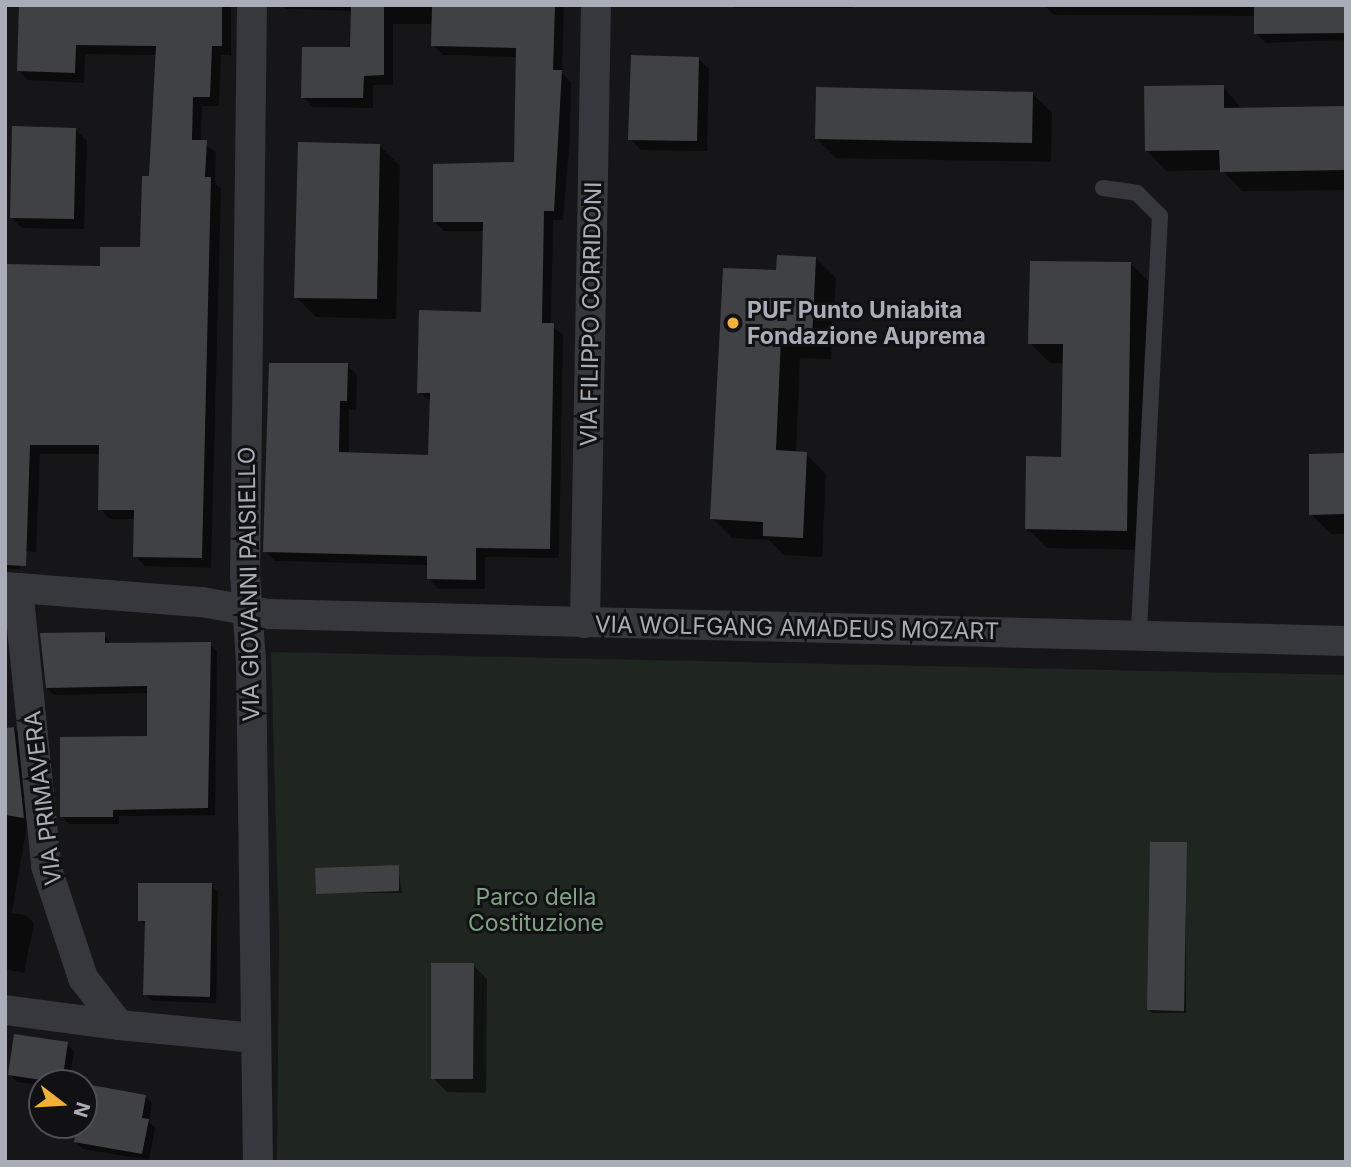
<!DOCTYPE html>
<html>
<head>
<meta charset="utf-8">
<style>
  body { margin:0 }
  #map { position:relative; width:1351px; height:1167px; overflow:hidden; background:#161618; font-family:Inter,sans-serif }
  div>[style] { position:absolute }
  .green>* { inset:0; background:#1e261f }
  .shadow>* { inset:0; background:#0007 }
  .building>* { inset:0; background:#404145 }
  .service>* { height:16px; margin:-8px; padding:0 8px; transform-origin:8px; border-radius:8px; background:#37383d }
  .minor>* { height:30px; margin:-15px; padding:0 15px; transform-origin:15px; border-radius:15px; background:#37383d }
  .dots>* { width:19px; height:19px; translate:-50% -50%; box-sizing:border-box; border:4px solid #111113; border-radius:50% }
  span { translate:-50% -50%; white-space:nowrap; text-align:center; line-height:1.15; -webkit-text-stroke:6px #111113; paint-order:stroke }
  .poi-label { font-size:23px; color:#a8adb8; font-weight:700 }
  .left { translate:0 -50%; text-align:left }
  .street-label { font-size:23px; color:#a8adb8 }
  .park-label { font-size:23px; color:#7fa381 }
  .frame { position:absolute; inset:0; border:7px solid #a8adb8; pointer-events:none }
  .north { position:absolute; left:28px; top:1069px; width:70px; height:70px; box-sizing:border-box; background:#111113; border:2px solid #4d4f55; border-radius:50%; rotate:107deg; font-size:19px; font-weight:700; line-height:28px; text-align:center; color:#a8adb8 }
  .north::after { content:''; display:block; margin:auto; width:24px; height:32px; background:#f2b134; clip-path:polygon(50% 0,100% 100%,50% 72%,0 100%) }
</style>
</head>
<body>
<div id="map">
  <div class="green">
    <div style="clip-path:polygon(271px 652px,1346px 675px,1346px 1162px,277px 1162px,279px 935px)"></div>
  </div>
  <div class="shadow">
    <div style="clip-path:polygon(21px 5px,231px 5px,231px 55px,221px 55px,219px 106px,202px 106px,201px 142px,216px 152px,215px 183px,221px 189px,211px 568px,145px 566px,135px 556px,136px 519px,110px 519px,100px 509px,100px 454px,40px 454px,36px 552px,22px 551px,20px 569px,5px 569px,5px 459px,102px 268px,142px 249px,151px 178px,157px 55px,85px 54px,84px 83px,28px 80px,18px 70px)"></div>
    <div style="clip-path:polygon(282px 5px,564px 5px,562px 73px,571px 82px,570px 137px,563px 220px,553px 220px,551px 325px,563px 335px,559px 558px,485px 557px,485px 589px,438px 589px,429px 579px,429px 565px,275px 561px,265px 551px,347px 365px,357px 375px,356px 410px,349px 410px,349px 454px,430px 456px,432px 402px,419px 392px,483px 313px,484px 231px,444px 231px,434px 221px,516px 164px,517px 57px,443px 55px,433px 45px,433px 24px,393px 24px,393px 85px,373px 85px,373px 108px,313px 107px,303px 97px,352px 49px,353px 11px,286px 9px)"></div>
    <div style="clip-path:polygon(732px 5px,853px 5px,853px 8px,735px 8px)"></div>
    <div style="clip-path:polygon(1044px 5px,1346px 5px,1346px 40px,1266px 43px,1256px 33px,1256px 16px,1054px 15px)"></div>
    <div style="clip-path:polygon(698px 58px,709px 69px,707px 151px,641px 150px,630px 139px)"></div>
    <div style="clip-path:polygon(1223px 87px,1243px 110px,1346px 108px,1346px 190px,1242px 191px,1222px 170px,1166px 171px,1147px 151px)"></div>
    <div style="clip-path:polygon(1032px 93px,1052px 113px,1051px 162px,836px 158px,816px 138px)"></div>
    <div style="clip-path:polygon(76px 130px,87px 141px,84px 229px,22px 228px,11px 217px)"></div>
    <div style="clip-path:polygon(380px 146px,400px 166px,396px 319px,316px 317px,296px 297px)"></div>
    <div style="clip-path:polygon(816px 258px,836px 278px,831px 359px,800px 358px,796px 453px,806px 454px,826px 474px,822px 557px,784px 555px,769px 540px,732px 538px,712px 518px,778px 272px)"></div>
    <div style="clip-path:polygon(1131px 264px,1151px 284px,1146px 550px,1047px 548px,1027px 528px,1063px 459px,1064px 363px,1050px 363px,1030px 343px)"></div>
    <div style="clip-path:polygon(1346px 455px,1346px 534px,1331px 534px,1311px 514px)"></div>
    <div style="clip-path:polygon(104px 634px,111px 645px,210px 644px,217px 651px,215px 815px,119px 816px,119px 824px,69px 824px,62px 817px,149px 738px,149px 693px,54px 695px,47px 688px)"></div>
    <div style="clip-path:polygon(14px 727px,21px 735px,27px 825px,12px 913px,26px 915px,34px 923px,24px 973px,5px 969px,5px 728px)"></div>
    <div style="clip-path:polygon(1186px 844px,1186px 1013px,1152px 1013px,1149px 1010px)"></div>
    <div style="clip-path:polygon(398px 867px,402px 893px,317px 893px)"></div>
    <div style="clip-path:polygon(211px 885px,218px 892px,216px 1003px,152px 1001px,145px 994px,146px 926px,140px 920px)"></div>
    <div style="clip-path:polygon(473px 965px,487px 979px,486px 1093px,447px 1092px,433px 1078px)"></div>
    <div style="clip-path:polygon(67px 1044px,74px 1051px,69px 1083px,42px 1085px,17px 1082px,10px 1075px)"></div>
    <div style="clip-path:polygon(86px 1086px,145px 1096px,152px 1103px,149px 1122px,155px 1128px,149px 1160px,83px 1149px,76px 1142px,79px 1125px,84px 1125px)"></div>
  </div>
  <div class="building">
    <div style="clip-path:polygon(19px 5px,222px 5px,222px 46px,212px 46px,210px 97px,193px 97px,192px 140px,207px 140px,205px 177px,211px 177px,202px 558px,133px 557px,134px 510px,98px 510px,99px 445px,30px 445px,26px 566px,5px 565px,5px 264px,100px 266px,100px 247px,140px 247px,142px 176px,149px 176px,156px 46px,76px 45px,75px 73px,17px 71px)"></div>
    <div style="clip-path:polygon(351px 5px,384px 5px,384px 75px,364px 76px,363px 98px,301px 98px,302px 47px,350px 47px)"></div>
    <div style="clip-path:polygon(432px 5px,555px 5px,553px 70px,562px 70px,554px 211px,544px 211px,542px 323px,554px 323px,550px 549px,476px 548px,476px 580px,427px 579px,427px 556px,263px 552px,269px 363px,348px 363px,347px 401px,340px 401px,339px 452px,428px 455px,430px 393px,417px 393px,419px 310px,481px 312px,483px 222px,433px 222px,433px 164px,514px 162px,516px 48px,431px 46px)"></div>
    <div style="clip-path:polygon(1254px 5px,1346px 5px,1346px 33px,1254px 34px)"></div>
    <div style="clip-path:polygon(631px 55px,699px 57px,697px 141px,628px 140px)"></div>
    <div style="clip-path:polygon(1224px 85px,1224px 108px,1346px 106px,1346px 170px,1220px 172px,1219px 150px,1145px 151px,1144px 86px)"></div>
    <div style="clip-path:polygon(816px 87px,1033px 92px,1032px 143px,815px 139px)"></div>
    <div style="clip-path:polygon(12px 126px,76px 128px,74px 219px,10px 218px)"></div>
    <div style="clip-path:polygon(298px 142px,380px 144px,377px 299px,294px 298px)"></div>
    <div style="clip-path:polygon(777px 255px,816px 257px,812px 340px,781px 338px,776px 450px,807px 452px,803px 538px,763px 536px,763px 522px,710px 519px,723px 268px,776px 270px)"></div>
    <div style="clip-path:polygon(1030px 261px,1131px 262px,1127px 531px,1025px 529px,1026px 456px,1061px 457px,1063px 344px,1028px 344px)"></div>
    <div style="clip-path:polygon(1346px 453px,1346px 514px,1309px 515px,1309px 454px)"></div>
    <div style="clip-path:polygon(105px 632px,105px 643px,211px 642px,208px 808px,113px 810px,113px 817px,60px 817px,60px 737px,147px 736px,147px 686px,46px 688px,40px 633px)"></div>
    <div style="clip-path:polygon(14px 727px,24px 818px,5px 815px,5px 728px)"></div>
    <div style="clip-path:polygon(1150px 842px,1187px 842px,1184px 1011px,1147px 1010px)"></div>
    <div style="clip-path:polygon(399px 865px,399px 891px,316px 894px,315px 868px)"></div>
    <div style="clip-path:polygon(138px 883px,212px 883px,210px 997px,143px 995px,145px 921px,138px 921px)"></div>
    <div style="clip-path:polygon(431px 963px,474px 963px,473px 1079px,431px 1079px)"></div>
    <div style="clip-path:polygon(14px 1034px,68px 1042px,62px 1083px,8px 1075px)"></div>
    <div style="clip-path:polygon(85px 1084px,146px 1095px,142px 1118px,149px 1119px,142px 1154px,74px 1142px,77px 1125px,84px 1125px)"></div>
  </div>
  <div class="service">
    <div style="left:1103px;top:188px;width:34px;rotate:8deg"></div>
    <div style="left:1137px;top:193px;width:33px;rotate:45deg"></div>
    <div style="left:1160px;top:216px;width:421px;rotate:92.9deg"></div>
  </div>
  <div class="minor">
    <div style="left:252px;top:5px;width:569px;rotate:90.7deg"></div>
    <div style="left:245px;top:574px;width:89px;rotate:86.1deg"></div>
    <div style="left:251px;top:663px;width:499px;rotate:89.2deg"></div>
    <div style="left:5px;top:587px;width:198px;rotate:4.4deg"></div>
    <div style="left:202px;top:602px;width:67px;rotate:10.3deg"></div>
    <div style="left:268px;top:614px;width:1078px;rotate:1.43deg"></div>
    <div style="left:18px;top:588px;width:279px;rotate:84.2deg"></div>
    <div style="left:46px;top:866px;width:118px;rotate:71.7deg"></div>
    <div style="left:83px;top:978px;width:59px;rotate:52.5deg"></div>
    <div style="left:119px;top:1025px;width:137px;rotate:5.5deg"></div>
    <div style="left:585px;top:623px;width:618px;rotate:-88.98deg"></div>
    <div style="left:5px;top:1010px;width:115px;rotate:7.5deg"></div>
  </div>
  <div class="dots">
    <div style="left:733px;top:323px;background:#f2b134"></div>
  </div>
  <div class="poi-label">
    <span class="left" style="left:747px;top:323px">PUF Punto Uniabita<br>Fondazione Auprema</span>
  </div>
  <div class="street-label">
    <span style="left:591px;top:314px;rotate:-89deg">VIA FILIPPO CORRIDONI</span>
    <span style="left:249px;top:584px;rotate:-91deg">VIA GIOVANNI PAISIELLO</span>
    <span style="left:797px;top:628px;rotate:1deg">VIA WOLFGANG AMADEUS MOZART</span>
    <span style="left:43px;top:798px;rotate:-97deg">VIA PRIMAVERA</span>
  </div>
  <div class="park-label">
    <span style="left:536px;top:910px">Parco della<br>Costituzione</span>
  </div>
  <div class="frame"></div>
  <div class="north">N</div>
</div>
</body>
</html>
